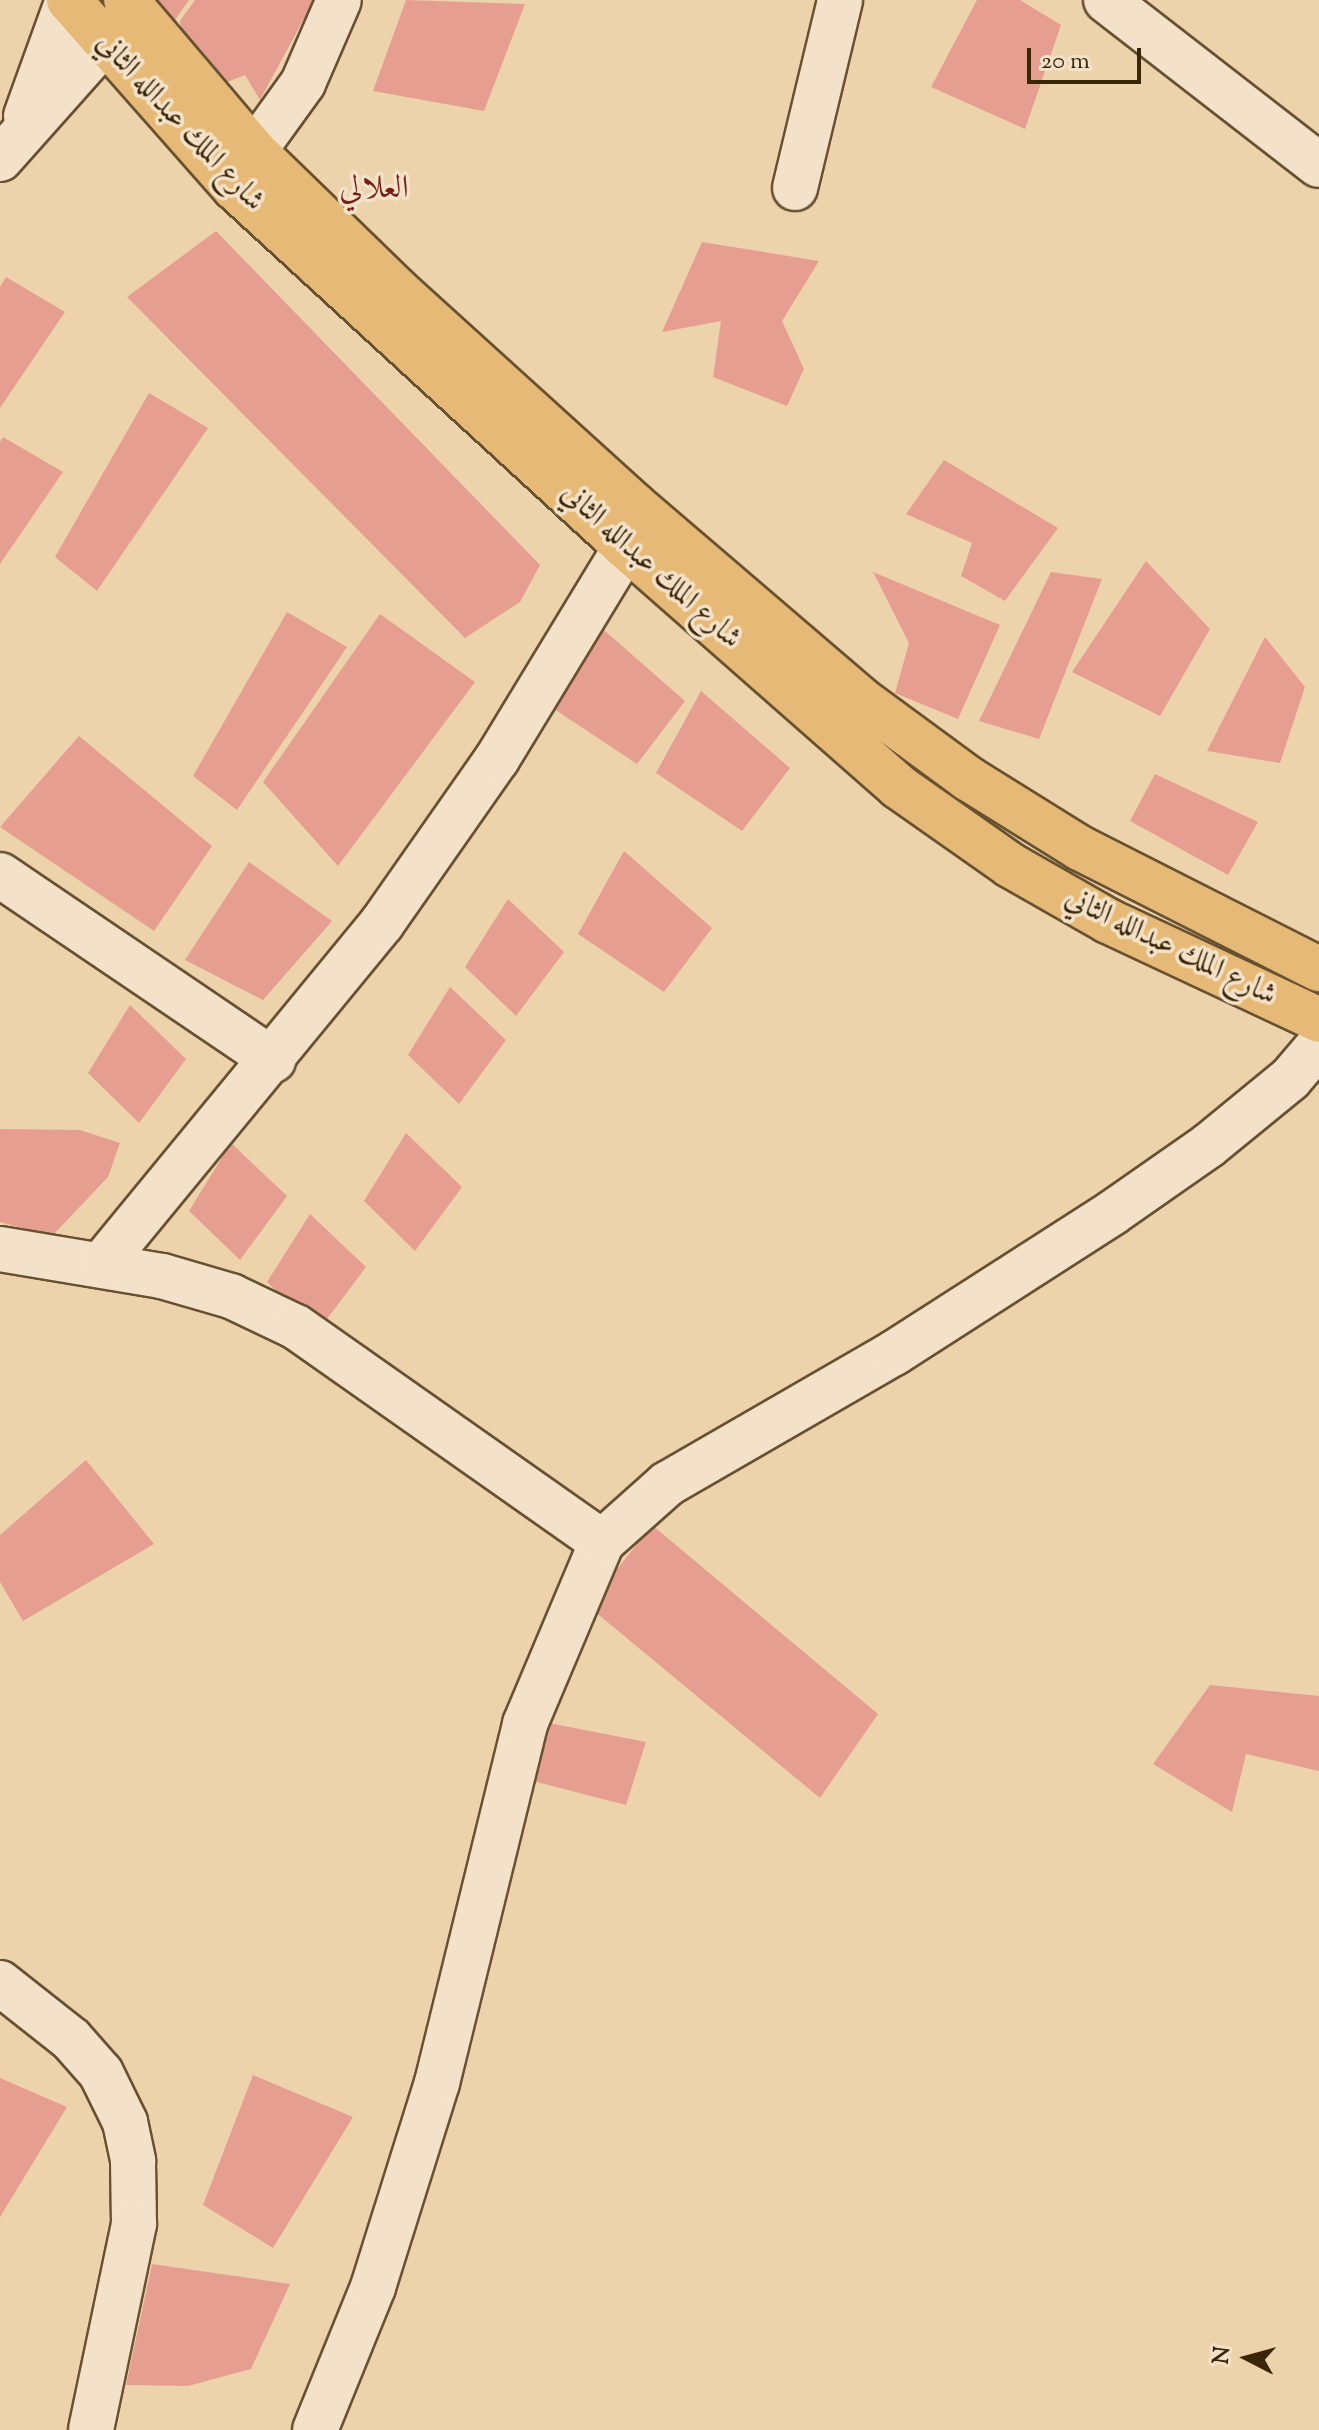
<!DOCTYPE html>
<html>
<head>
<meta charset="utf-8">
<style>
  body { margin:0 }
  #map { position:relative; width:1319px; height:2430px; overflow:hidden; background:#edd3ac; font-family:"Sorts Mill Goudy",Amiri,serif }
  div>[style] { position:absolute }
  .building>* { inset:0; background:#e69e91 }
  .roads { filter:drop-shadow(2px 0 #675130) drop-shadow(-2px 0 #675130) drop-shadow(0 2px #675130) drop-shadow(0 -2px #675130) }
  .minor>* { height:44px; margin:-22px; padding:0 22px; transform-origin:22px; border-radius:22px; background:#f3e2c9 }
  .major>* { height:44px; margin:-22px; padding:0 22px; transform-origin:22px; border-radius:22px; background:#e6ba76 }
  span { translate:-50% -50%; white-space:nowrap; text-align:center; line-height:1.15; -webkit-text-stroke:7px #f3e2c9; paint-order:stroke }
  .street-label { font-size:30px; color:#3a2606 }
  .neighbourhood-label { font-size:32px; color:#7a1f14 }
  .north { position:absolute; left:1207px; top:2318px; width:80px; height:80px; -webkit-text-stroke:6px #f3e2c9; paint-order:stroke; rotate:276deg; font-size:22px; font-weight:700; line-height:32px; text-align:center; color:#3a2606 }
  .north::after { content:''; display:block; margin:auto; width:28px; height:36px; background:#3a2606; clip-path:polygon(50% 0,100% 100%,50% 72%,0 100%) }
  .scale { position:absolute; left:1027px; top:48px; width:114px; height:36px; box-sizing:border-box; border:4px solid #3a2606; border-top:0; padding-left:10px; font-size:24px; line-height:28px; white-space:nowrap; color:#3a2606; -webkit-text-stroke:6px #f3e2c9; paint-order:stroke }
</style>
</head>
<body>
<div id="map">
  <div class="building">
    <div style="clip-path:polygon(138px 0,189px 0,173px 23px)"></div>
    <div style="clip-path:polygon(195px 0,314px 0,260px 100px,245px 75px,210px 89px,184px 55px,180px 21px)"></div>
    <div style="clip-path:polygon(406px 0,525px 4px,484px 111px,373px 91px)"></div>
    <div style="clip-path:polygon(977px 0,1020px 0,1061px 25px,1025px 129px,931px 87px)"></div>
    <div style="clip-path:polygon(216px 231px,540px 565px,520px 602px,465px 638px,127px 297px)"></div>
    <div style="clip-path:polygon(702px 242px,819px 261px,782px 321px,804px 369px,787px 406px,713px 377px,721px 321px,662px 332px)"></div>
    <div style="clip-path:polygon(6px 277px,65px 312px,0 408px,0 287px)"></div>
    <div style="clip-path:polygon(149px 393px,208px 428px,97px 591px,55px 557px)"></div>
    <div style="clip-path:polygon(3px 437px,63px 472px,0 564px,0 442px)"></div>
    <div style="clip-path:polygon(944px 460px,1058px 528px,1005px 601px,961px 576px,972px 543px,906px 514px)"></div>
    <div style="clip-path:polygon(1146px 561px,1210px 629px,1160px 716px,1072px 672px)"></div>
    <div style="clip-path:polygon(873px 572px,1000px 625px,958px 719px,895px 693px,909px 643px)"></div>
    <div style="clip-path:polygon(1051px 572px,1102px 579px,1039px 739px,979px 721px)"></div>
    <div style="clip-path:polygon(287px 612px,347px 647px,237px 810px,193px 776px)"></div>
    <div style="clip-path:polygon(380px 614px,475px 682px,338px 866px,263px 782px)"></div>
    <div style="clip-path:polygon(597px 624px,685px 701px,637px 764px,551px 707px)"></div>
    <div style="clip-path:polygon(1265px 637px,1305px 687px,1280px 763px,1207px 751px)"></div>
    <div style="clip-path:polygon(701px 691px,790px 768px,742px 831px,656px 773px)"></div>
    <div style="clip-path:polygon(79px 736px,212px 846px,154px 931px,0 827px)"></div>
    <div style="clip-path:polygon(1155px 774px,1258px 822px,1228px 875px,1130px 821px)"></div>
    <div style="clip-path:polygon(624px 851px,712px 928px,664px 992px,578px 934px)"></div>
    <div style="clip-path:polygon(249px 862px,332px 921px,263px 1000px,185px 960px)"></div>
    <div style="clip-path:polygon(508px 899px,564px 952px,516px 1016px,465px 967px)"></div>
    <div style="clip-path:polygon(450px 987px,506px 1040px,459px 1104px,408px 1055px)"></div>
    <div style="clip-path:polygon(130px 1005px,186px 1059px,139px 1123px,88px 1073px)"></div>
    <div style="clip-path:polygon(0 1129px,80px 1130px,120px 1143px,108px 1177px,52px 1236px,0 1222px)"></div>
    <div style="clip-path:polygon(406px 1133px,462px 1187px,415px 1251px,364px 1201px)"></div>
    <div style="clip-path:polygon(231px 1143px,287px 1196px,240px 1260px,189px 1211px)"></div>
    <div style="clip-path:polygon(310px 1214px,366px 1267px,318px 1331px,267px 1282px)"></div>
    <div style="clip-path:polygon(86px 1460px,154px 1544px,23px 1621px,0 1582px,0 1535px)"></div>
    <div style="clip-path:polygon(652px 1525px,878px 1714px,820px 1798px,588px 1606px)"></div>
    <div style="clip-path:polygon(1210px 1685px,1319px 1696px,1319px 1771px,1246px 1754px,1232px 1812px,1153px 1764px)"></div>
    <div style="clip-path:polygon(544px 1722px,646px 1742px,626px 1805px,521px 1778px)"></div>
    <div style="clip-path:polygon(253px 2075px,353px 2117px,273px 2248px,203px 2205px)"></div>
    <div style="clip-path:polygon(0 2078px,67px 2107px,0 2217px)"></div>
    <div style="clip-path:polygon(152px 2264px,290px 2284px,251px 2369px,188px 2386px,126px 2385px)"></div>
  </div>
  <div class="roads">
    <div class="minor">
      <div style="left:1106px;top:0;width:269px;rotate:37.8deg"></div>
      <div style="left:26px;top:116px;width:123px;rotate:-70.1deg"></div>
      <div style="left:254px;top:151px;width:84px;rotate:-54.2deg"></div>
      <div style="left:303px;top:83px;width:90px;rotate:-66.6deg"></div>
      <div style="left:0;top:159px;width:194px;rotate:-48.3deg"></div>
      <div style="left:795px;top:188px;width:193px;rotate:-76.5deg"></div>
      <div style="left:0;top:875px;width:330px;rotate:34.1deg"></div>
      <div style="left:0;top:1249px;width:164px;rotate:9.5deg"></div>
      <div style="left:162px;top:1276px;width:72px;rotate:16.2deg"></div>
      <div style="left:231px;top:1296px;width:72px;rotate:25.5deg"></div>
      <div style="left:296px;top:1327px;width:374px;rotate:35.1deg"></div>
      <div style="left:102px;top:1264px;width:441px;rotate:-50.6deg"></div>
      <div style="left:382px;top:923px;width:200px;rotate:-55deg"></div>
      <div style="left:497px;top:759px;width:248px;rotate:-58.7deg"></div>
      <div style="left:0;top:1983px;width:90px;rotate:38.3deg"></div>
      <div style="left:71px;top:2039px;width:45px;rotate:48.6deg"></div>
      <div style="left:101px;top:2073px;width:55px;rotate:63.9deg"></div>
      <div style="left:125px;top:2122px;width:40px;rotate:78deg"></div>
      <div style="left:133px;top:2161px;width:63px;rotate:89.1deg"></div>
      <div style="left:134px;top:2224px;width:210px;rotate:101.8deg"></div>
      <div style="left:315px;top:2430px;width:154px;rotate:-67.9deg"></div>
      <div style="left:373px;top:2287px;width:214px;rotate:-72.6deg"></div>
      <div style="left:437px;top:2083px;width:370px;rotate:-76.2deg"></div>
      <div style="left:525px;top:1724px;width:198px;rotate:-67.1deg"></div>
      <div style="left:602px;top:1542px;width:87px;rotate:-41.7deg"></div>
      <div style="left:667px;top:1484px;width:262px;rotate:-30deg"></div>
      <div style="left:894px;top:1353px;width:259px;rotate:-32.7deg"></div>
      <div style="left:1112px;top:1213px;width:117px;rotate:-34.9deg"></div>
      <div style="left:1208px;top:1146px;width:106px;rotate:-39.3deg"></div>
      <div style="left:1290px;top:1079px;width:45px;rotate:-49.5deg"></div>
    </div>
    <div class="major">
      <div style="left:69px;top:0;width:251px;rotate:48.6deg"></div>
      <div style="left:235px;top:188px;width:531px;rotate:42.56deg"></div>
      <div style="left:626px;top:547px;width:363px;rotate:41.3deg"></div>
      <div style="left:899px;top:787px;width:136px;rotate:35.1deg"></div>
      <div style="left:1010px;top:865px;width:113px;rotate:29.7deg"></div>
      <div style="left:1108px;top:921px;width:233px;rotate:25.1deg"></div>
      <div style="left:126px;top:0;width:198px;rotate:49.7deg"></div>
      <div style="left:254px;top:151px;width:199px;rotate:44.2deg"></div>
      <div style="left:397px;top:290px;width:320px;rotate:42.2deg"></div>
      <div style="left:634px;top:505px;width:298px;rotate:40.6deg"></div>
      <div style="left:860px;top:699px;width:135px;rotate:36.3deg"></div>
      <div style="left:969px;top:779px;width:131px;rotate:31.9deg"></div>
      <div style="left:1080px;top:848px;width:268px;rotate:26.9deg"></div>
    </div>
  </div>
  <div class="street-label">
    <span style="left:179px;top:123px;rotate:47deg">شارع الملك عبدالله الثاني</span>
    <span style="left:650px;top:567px;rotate:42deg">شارع الملك عبدالله الثاني</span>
    <span style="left:1170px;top:948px;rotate:26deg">شارع الملك عبدالله الثاني</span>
  </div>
  <div class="neighbourhood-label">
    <span style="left:374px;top:189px">العلالي</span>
  </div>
  <div class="north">N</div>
  <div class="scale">20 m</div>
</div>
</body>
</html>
